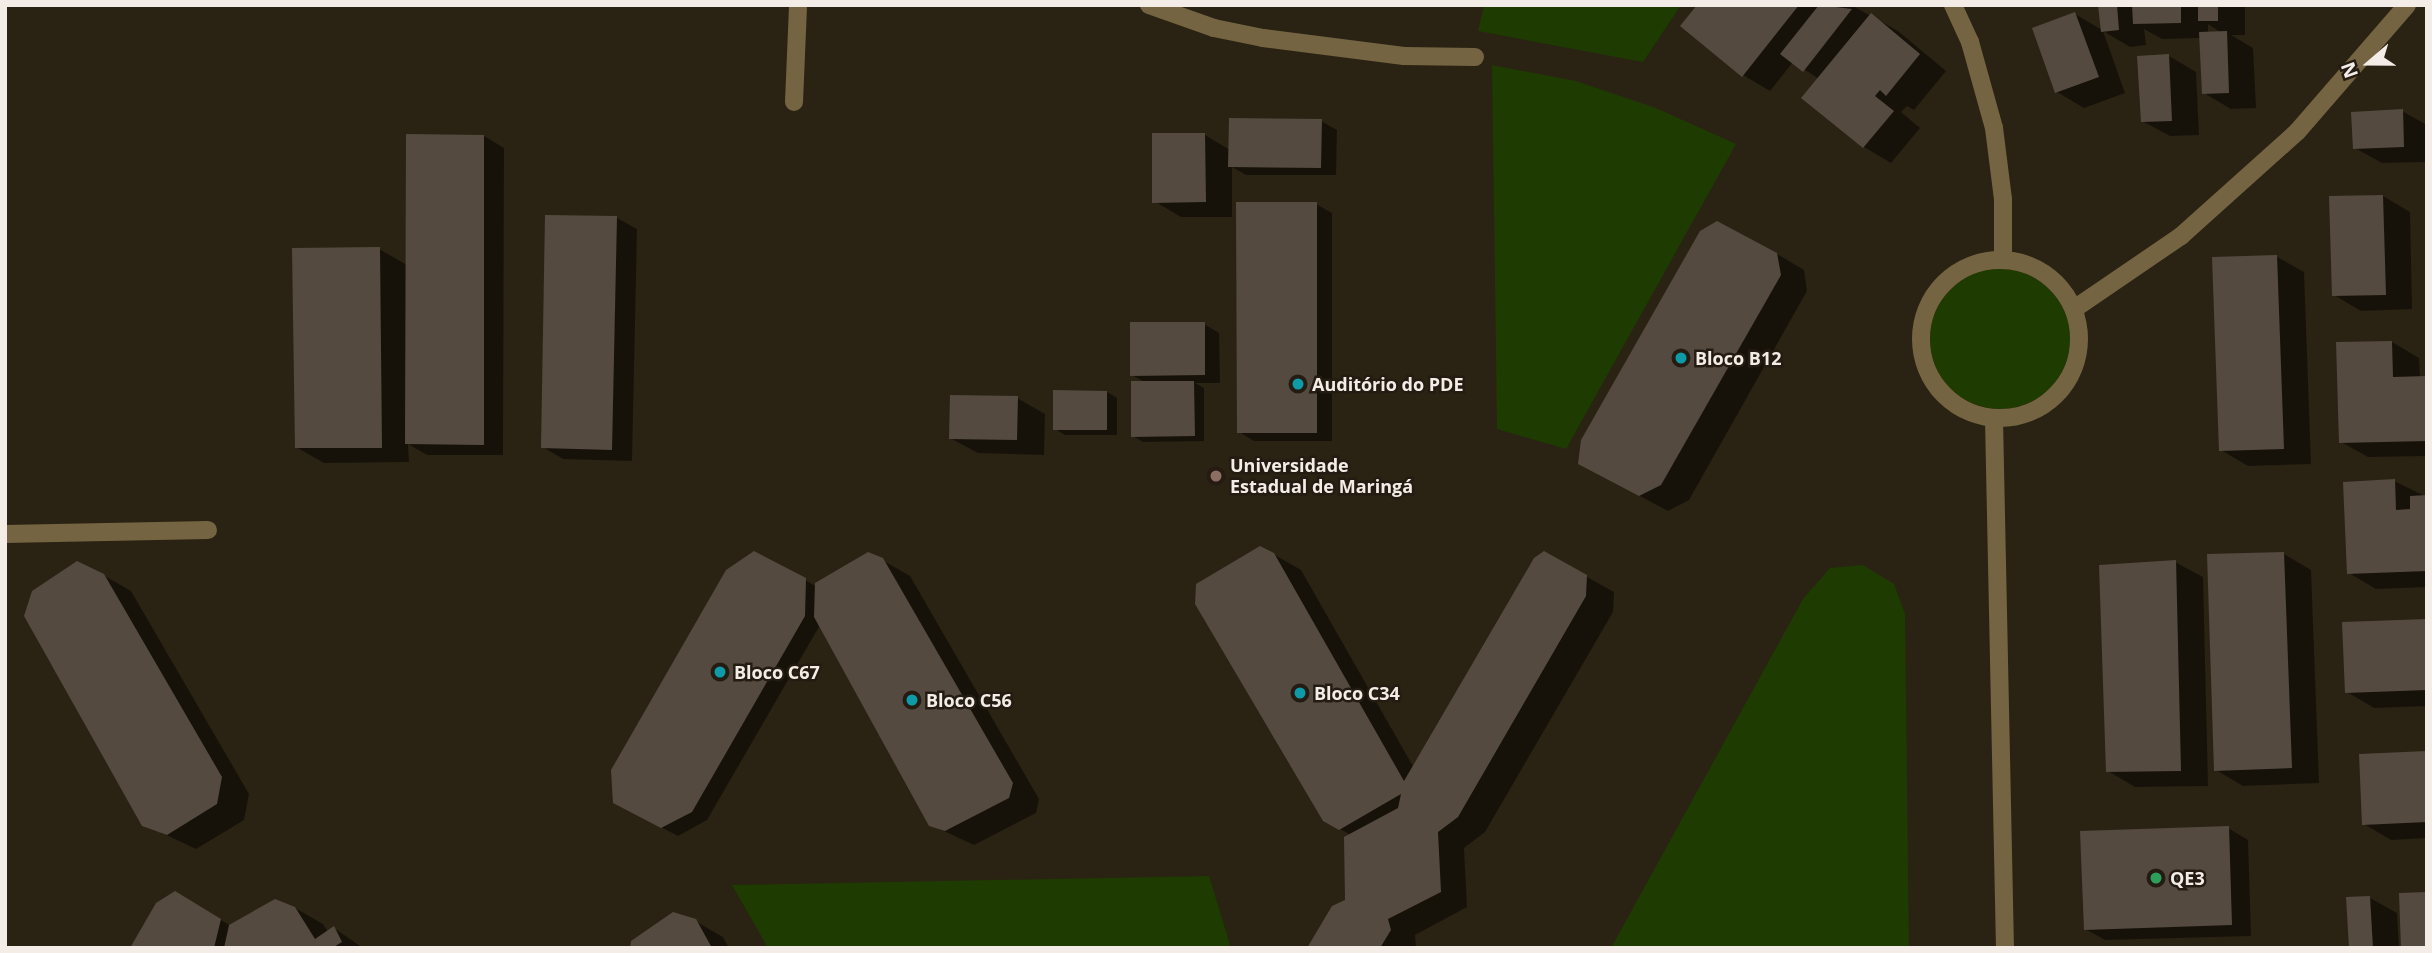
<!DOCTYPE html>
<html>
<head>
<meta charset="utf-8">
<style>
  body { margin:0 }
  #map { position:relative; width:2432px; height:953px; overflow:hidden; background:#241b12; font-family:"Open Sans",sans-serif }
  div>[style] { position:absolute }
  .education>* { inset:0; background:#2a2313 }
  .green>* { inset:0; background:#1e3b01 }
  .round { border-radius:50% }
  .shadow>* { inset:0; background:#0007 }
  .building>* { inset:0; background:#554a40 }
  .minor>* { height:18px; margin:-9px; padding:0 9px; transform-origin:9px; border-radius:9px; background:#756441 }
  .minor>.ring { margin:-9px; padding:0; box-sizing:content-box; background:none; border:18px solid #756441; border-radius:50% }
  .dots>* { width:19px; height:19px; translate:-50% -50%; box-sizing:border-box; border:4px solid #241b12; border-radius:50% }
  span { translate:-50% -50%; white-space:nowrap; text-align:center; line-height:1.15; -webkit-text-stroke:5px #241b12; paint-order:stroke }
  .poi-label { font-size:18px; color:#f4ede7; font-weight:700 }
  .left { translate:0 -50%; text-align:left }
  .frame { position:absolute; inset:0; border:7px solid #f4ede7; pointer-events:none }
  .north { position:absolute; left:2334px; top:28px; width:70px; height:70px; -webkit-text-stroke:5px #241b12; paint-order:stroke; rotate:250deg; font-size:19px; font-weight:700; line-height:28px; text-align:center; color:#f4ede7 }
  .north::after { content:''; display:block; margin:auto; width:24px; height:32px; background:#f4ede7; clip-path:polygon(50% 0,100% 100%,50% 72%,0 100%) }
</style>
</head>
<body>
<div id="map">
  <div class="education">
    <div style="clip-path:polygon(5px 5px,2427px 5px,2427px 948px,5px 948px)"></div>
  </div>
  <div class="green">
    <div style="clip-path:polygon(1484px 5px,1681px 5px,1643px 62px,1478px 31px)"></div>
    <div style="clip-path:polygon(1492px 65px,1576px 81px,1656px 108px,1736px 144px,1566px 449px,1497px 429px)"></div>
    <div class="round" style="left:1930px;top:269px;width:140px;height:140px"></div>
    <div style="clip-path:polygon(1863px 565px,1894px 584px,1905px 614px,1909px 948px,1611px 948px,1803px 599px,1830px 568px)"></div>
    <div style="clip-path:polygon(1209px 876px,1231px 948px,768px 948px,732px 885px)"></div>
  </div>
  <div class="shadow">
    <div style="clip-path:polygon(1699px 5px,1851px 5px,1898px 31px,1946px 71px,1914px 110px,1907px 106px,1901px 112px,1920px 128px,1891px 163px,1864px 147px,1804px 97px,1819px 79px,1793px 62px,1770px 91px,1743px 75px)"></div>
    <div style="clip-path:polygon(evenodd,2100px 5px,2245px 5px,2245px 35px,2231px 35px,2253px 48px,2256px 108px,2231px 109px,2204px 93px,2201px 38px,2162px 39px,2144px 29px,2146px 45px,2130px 47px,2103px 31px,2125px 93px,2084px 108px,2057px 92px,2075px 14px,2102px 30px,2100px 5px,2208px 24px,2222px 33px,2208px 33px,2208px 24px)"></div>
    <div style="clip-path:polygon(2169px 56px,2196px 72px,2199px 135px,2170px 136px,2142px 121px)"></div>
    <div style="clip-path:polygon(2402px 111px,2427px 125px,2427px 162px,2382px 163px,2355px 148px)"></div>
    <div style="clip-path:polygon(1321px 121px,1337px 130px,1336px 175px,1246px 175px,1232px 167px,1232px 217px,1181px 217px,1154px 201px,1205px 135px,1230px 150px)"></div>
    <div style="clip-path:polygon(484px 136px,504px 148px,503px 455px,427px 455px,408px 444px,409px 462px,324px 463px,296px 447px,379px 249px,407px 265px)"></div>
    <div style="clip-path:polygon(2383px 196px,2410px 212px,2412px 309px,2361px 311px,2334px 295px)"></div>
    <div style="clip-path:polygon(1316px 204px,1332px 213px,1332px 441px,1254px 441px,1239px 432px)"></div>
    <div style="clip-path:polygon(617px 218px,637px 229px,632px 461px,563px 459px,543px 447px)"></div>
    <div style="clip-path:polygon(1777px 254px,1804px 270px,1807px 291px,1689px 500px,1668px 511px,1608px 479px)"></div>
    <div style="clip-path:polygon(2277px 257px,2304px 272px,2311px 464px,2248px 466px,2221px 450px)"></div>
    <div style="clip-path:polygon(1204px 324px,1219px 333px,1220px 383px,1195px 383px,1204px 388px,1204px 441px,1143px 442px,1133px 436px,1146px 383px,1132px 375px)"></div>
    <div style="clip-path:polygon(2392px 342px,2419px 358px,2420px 378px,2427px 378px,2427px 456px,2368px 457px,2341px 442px)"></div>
    <div style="clip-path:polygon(1107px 392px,1117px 398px,1117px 435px,1065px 435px,1055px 429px)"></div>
    <div style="clip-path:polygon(1017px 398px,1045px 414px,1044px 455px,978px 453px,950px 438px)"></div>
    <div style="clip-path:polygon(2394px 481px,2427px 497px,2427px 587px,2376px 589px,2349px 573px)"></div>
    <div style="clip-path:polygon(1544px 553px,1614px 592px,1613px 612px,1485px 832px,1464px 848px,1467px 907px,1415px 935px,1416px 948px,1309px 948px,1346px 901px,1351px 835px,1324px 820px,1273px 554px,1301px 570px,1414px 768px)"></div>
    <div style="clip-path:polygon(2284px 554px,2311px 570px,2319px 783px,2243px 786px,2216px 770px)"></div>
    <div style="clip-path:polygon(882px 560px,910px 576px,1039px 799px,1036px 813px,974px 845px,931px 825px,820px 625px,707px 820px,678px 836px,630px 811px,805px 580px,817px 587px)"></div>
    <div style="clip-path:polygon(2175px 562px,2203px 577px,2208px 786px,2135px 787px,2108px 771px)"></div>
    <div style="clip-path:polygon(103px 575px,131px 591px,249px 794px,244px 820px,196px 849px,143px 824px)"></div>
    <div style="clip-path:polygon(2427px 621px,2427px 706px,2374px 708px,2347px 692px)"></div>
    <div style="clip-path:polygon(2427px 753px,2427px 838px,2391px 840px,2364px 824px)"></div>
    <div style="clip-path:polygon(2228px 828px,2248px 840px,2251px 936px,2105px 940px,2085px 929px)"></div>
    <div style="clip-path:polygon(175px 893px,231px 926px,295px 908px,323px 924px,328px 932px,334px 928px,363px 948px,132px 948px)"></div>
    <div style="clip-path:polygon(2370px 898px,2397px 913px,2399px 948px,2351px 948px)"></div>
    <div style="clip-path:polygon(695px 921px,723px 937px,729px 948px,632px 948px)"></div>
  </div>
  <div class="building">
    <div style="clip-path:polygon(1697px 5px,1799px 5px,1742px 77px,1680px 26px)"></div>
    <div style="clip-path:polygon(1819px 5px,1852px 9px,1803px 72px,1780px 54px)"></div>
    <div style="clip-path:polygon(2098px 5px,2117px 5px,2119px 30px,2101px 32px)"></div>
    <div style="clip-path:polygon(2132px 5px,2181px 5px,2181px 23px,2133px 24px)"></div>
    <div style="clip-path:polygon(2198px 5px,2218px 5px,2218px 21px,2198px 21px)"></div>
    <div style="clip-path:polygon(2075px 12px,2099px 77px,2055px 93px,2032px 28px)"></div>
    <div style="clip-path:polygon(1871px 13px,1920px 54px,1886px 96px,1880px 90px,1875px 96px,1894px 111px,1863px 148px,1801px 98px)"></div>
    <div style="clip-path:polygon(2227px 31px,2229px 93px,2202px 94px,2199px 32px)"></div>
    <div style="clip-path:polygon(2169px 54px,2172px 121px,2141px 122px,2137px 56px)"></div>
    <div style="clip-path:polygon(2403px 109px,2404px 147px,2353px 149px,2351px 112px)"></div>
    <div style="clip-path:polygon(1229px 118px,1322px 119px,1321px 168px,1228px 167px)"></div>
    <div style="clip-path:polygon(1152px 133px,1205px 133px,1206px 202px,1152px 203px)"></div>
    <div style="clip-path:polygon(406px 134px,484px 135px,484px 445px,405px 444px)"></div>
    <div style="clip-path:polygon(2383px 195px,2386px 295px,2332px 296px,2329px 196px)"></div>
    <div style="clip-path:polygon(1236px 202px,1317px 202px,1317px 433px,1237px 433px)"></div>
    <div style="clip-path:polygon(545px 215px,617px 216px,612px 450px,541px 448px)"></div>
    <div style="clip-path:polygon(1717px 221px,1777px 253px,1781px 275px,1661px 485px,1639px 496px,1578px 464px,1581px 440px,1700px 231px)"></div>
    <div style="clip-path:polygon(380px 247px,382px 448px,295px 448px,292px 248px)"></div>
    <div style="clip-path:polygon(2277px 255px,2284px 449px,2219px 451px,2212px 257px)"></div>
    <div style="clip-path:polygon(1130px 322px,1205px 322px,1205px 375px,1130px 376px)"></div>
    <div style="clip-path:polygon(2392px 341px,2393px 377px,2427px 376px,2427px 441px,2339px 443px,2336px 342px)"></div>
    <div style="clip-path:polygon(1131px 381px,1194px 381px,1195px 436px,1131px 437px)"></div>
    <div style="clip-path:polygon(1053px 390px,1107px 391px,1107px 430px,1053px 430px)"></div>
    <div style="clip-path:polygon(950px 395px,1018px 396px,1017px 440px,949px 439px)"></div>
    <div style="clip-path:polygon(2395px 479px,2396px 510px,2410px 509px,2410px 496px,2427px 495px,2427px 571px,2347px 574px,2343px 482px)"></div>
    <div style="clip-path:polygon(1260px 546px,1274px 553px,1404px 781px,1534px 558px,1544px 551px,1587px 575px,1586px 596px,1458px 817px,1438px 832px,1441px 892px,1388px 919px,1391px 930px,1380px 948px,1307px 948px,1332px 906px,1345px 900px,1344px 837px,1398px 808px,1401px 794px,1339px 830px,1323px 821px,1195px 604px,1196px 584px)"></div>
    <div style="clip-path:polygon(754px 551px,806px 578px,805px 616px,692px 812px,661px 828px,613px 803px,611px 770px,726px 570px)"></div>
    <div style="clip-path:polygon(868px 552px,883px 558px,1013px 783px,1009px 798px,945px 831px,929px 826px,814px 617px,815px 583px)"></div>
    <div style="clip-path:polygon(2284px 552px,2292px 768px,2214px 771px,2207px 554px)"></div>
    <div style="clip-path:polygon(2176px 560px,2181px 771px,2106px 772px,2099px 565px)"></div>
    <div style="clip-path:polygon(77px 561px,104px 574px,222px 777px,217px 804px,167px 835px,142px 826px,24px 616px,32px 591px)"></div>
    <div style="clip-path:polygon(2427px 619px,2427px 690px,2345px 693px,2342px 622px)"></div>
    <div style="clip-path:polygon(2427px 751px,2427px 822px,2362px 825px,2359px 754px)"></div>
    <div style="clip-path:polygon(2229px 826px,2232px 925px,2084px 930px,2080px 831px)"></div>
    <div style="clip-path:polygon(175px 891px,221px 919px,214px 948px,130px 948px,156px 903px)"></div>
    <div style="clip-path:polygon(2427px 892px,2427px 948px,2401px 948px,2399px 893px)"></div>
    <div style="clip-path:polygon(2370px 896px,2373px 948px,2349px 948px,2346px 897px)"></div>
    <div style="clip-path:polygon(275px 899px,295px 907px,315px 939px,334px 926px,342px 942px,332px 948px,224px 948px,229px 925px)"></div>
    <div style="clip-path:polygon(673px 912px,696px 919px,712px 948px,630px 948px,631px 941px)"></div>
  </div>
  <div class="minor">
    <div style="left:1149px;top:5px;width:69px;rotate:19.5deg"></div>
    <div style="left:1214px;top:28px;width:50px;rotate:11.5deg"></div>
    <div style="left:1263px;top:38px;width:142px;rotate:7.3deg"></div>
    <div style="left:1404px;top:56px;width:71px;rotate:0.8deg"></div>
    <div style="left:1953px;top:5px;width:41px;rotate:65.3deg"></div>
    <div style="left:1970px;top:42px;width:89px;rotate:74.4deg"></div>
    <div style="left:1994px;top:128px;width:72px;rotate:82.8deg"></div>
    <div style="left:2003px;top:199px;width:59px;rotate:90deg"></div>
    <div style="left:794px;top:102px;width:97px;rotate:-87.6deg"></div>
    <div class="ring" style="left:1921px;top:260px;width:140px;height:140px"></div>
    <div style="left:2074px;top:309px;width:130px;rotate:-34.3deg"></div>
    <div style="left:2181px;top:236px;width:156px;rotate:-41.9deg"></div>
    <div style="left:2297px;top:132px;width:168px;rotate:-49.1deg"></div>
    <div style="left:1994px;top:419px;width:529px;rotate:88.81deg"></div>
    <div style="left:5px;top:534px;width:203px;rotate:-1.1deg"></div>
  </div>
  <div class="dots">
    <div style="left:1681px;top:358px;background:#0f9aa8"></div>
    <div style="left:1298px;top:384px;background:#0f9aa8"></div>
    <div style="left:1216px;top:476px;background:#8d6e63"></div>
    <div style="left:720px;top:672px;background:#0f9aa8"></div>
    <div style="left:1300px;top:693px;background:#0f9aa8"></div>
    <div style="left:912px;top:700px;background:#0f9aa8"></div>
    <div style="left:2156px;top:878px;background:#2e9e5b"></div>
  </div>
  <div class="poi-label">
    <span class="left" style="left:1695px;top:358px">Bloco B12</span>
    <span class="left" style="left:1312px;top:384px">Auditório do PDE</span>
    <span class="left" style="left:1230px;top:476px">Universidade<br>Estadual de Maringá</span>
    <span class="left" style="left:734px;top:672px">Bloco C67</span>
    <span class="left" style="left:1314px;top:693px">Bloco C34</span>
    <span class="left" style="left:926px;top:700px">Bloco C56</span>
    <span class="left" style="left:2170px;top:878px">QE3</span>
  </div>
  <div class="frame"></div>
  <div class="north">N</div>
</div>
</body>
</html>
